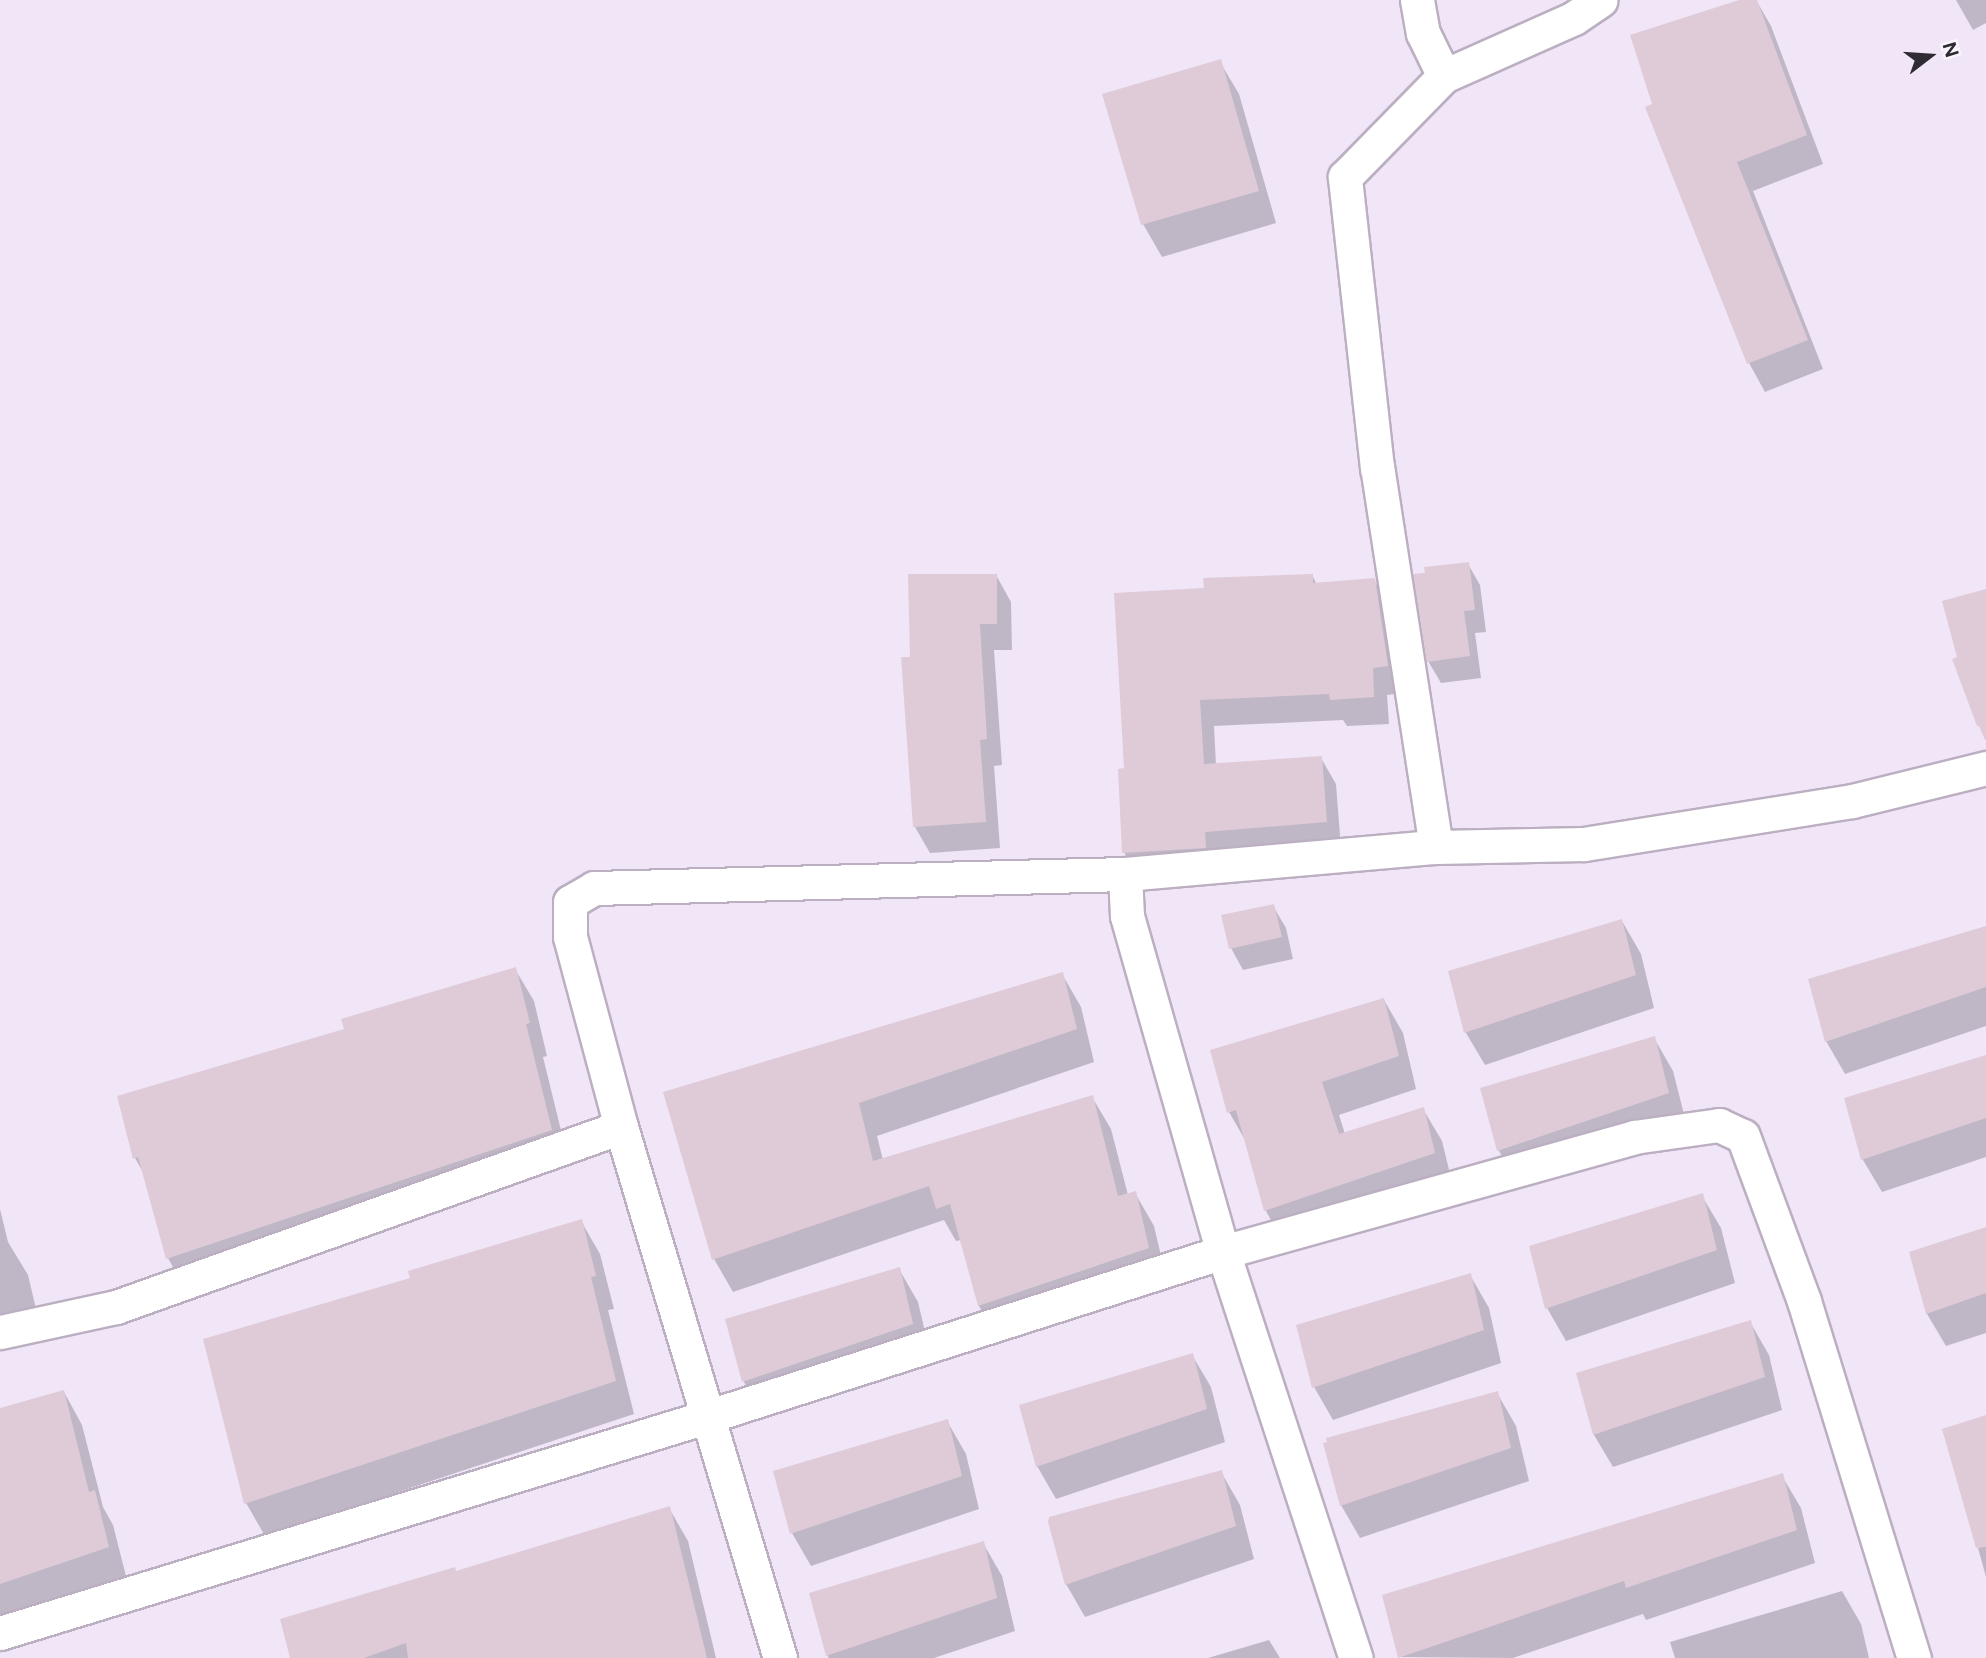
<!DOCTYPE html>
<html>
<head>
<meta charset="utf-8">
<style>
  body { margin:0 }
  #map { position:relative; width:1986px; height:1658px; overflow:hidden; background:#f1e5f8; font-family:Figtree,sans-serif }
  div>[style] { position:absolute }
  .shadow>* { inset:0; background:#0003 }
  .building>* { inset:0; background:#dfcbd8 }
  .roads { filter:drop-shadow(2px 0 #bbafc1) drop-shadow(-2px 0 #bbafc1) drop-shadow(0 2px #bbafc1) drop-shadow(0 -2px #bbafc1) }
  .street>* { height:33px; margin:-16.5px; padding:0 16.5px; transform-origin:16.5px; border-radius:16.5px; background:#fff }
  span { translate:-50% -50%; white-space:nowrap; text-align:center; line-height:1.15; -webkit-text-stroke:5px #faf5fd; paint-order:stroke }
  .north { position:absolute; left:1895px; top:21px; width:70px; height:70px; -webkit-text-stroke:5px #faf5fd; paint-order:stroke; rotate:73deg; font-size:19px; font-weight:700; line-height:28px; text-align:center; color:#2f2b32 }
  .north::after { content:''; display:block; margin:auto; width:24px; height:32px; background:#2f2b32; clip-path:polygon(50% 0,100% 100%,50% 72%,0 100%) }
</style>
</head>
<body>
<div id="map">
  <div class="shadow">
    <div style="clip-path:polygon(1744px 0,1756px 0,1771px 26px,1823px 164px,1753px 191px,1823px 369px,1765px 392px,1749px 363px,1647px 108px,1654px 105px)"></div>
    <div style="clip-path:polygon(1956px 0,1986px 0,1986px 23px,1973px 30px)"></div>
    <div style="clip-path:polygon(1220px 62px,1239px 94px,1276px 223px,1162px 257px,1143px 224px)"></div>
    <div style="clip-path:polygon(1468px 564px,1480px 585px,1486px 632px,1475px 633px,1481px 678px,1441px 683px,1428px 661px)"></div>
    <div style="clip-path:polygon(996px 575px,1011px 602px,1012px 650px,994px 650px,1002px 765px,994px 766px,1000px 848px,930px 853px,915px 827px,912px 658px)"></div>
    <div style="clip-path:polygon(1312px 575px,1317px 585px,1374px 580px,1389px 606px,1403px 693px,1387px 695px,1389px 724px,1347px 726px,1343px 720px,1214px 726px,1216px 765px,1321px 758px,1336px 784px,1341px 848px,1139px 879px,1124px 852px,1126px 770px,1205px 590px)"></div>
    <div style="clip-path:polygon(1273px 906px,1286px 928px,1293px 959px,1243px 970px,1231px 948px)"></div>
    <div style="clip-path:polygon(1622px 921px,1641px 954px,1654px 1008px,1485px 1065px,1466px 1033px,1450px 972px)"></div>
    <div style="clip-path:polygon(1986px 937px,1986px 1026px,1845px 1074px,1826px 1041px)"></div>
    <div style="clip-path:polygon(515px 969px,534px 1001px,547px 1056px,543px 1057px,569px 1163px,186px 1291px,168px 1258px,145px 1176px,135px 1158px,346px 1030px)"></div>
    <div style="clip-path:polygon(1062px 974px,1081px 1007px,1094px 1062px,877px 1136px,883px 1160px,1092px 1097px,1111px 1129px,1128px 1195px,1135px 1193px,1154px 1226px,1167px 1281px,998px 1338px,979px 1306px,961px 1240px,956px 1241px,944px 1220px,733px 1292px,714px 1259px,665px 1093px)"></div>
    <div style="clip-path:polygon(1384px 1000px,1403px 1033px,1416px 1089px,1339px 1115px,1345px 1134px,1423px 1109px,1442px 1141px,1453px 1186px,1284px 1244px,1266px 1211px,1248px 1145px,1229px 1112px)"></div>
    <div style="clip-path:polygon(1654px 1038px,1673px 1071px,1687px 1126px,1518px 1183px,1499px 1151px,1483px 1090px)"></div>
    <div style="clip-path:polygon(1986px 1057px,1986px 1157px,1882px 1192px,1863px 1160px,1846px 1099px)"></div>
    <div style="clip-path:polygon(1702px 1196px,1721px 1228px,1735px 1283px,1566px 1341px,1547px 1308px)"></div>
    <div style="clip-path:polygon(0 1209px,8px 1242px,28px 1275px,41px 1330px,0 1344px)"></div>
    <div style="clip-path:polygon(581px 1221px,600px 1254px,614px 1309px,608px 1310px,634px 1414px,265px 1536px,246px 1503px,205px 1340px,412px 1279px)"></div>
    <div style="clip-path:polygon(1986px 1230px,1986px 1333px,1946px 1346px,1927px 1314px,1911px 1253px)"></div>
    <div style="clip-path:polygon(899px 1269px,918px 1302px,931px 1357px,762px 1414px,744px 1382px,728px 1320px)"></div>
    <div style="clip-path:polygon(1470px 1275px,1489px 1308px,1501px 1363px,1333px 1420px,1314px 1387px)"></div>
    <div style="clip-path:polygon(1750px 1322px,1769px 1355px,1782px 1410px,1613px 1467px,1594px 1435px,1578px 1374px)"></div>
    <div style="clip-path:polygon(1192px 1355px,1211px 1387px,1225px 1442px,1056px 1499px,1037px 1466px)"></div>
    <div style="clip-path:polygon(64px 1392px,82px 1425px,103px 1507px,113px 1525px,127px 1580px,0 1623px,0 1411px)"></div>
    <div style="clip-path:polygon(1497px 1393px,1516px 1426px,1529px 1481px,1360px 1538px,1341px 1505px)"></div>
    <div style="clip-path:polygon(947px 1421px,966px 1454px,979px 1509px,811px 1566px,792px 1533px)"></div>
    <div style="clip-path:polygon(1221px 1472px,1240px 1505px,1254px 1559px,1085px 1617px,1066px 1584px)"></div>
    <div style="clip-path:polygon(1782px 1476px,1801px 1508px,1815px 1563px,1646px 1620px,1643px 1614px,1513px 1658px,1400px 1657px)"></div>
    <div style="clip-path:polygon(669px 1508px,688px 1541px,716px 1658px,292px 1658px,456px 1573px)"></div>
    <div style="clip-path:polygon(983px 1543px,1002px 1576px,1015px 1631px,934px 1658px,829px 1658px,827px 1655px)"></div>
    <div style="clip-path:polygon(1986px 1545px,1986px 1577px,1978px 1548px)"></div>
    <div style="clip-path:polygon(1842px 1591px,1861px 1624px,1869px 1658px,1675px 1658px,1670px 1642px)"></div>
    <div style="clip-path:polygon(1269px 1640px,1280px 1658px,1208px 1658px)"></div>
  </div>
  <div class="building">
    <div style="clip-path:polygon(1739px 0,1757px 0,1807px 135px,1737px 162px,1808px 340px,1747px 364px,1645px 107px,1652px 104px,1630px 35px)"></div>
    <div style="clip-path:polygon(1221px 59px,1259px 191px,1141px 225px,1102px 94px)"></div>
    <div style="clip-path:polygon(1469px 562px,1475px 610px,1464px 611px,1470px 656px,1427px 662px,1413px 574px,1425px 573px,1424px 567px)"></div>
    <div style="clip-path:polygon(908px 574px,997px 574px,997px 624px,980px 624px,987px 739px,980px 740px,986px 822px,913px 827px,901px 657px,910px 657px)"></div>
    <div style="clip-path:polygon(1313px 574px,1313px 583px,1375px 578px,1388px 666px,1373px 668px,1374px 697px,1330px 700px,1329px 694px,1200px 700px,1204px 764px,1322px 756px,1327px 822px,1205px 832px,1206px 848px,1122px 853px,1118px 769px,1124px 768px,1114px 593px,1204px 588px,1203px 578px)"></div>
    <div style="clip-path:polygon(1986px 589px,1986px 740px,1985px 740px,1979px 726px,1977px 726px,1952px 659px,1957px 657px,1942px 601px)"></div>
    <div style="clip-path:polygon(1274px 904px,1282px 937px,1229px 949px,1221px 915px)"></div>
    <div style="clip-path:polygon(1622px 919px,1636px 975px,1464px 1033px,1448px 971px)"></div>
    <div style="clip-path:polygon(1986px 926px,1986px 987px,1825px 1042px,1808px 979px)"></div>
    <div style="clip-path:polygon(516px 967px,530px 1023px,526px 1024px,552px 1130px,166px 1259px,138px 1157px,133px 1159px,117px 1096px,344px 1029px,341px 1019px)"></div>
    <div style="clip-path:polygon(1063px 972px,1077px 1029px,859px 1103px,873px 1161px,1093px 1095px,1118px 1196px,1136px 1191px,1149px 1248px,978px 1306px,950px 1204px,936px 1209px,929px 1186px,712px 1260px,663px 1092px)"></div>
    <div style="clip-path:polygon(1384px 998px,1399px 1056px,1322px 1082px,1339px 1134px,1424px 1107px,1435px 1153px,1264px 1211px,1236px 1110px,1227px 1113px,1210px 1050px)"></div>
    <div style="clip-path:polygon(1655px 1036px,1669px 1093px,1497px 1151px,1480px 1088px)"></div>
    <div style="clip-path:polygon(1986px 1055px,1986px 1118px,1861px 1160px,1844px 1098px)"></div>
    <div style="clip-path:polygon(1703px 1193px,1717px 1250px,1545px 1309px,1529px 1246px)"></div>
    <div style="clip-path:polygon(582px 1219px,596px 1276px,591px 1277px,616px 1381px,244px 1504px,203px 1339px,410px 1278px,408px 1271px)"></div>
    <div style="clip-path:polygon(1986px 1227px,1986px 1293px,1926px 1314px,1909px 1252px)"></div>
    <div style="clip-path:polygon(900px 1267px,913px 1324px,742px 1382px,725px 1319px)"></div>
    <div style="clip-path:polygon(1471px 1273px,1484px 1330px,1312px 1388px,1296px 1325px)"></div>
    <div style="clip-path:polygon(1751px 1320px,1765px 1377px,1593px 1435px,1576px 1373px)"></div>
    <div style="clip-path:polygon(1193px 1353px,1207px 1409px,1036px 1467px,1019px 1405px)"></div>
    <div style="clip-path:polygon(64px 1390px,89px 1492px,95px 1490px,109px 1547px,0 1584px,0 1408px)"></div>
    <div style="clip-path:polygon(1498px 1391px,1511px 1448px,1340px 1506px,1323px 1443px,1327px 1442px,1326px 1438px)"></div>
    <div style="clip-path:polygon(1986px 1415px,1986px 1547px,1976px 1548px,1942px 1429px)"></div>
    <div style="clip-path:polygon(948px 1419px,962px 1476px,790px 1534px,773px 1471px)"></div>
    <div style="clip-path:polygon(1222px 1470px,1236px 1526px,1065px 1585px,1048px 1522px,1049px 1517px)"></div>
    <div style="clip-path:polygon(1783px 1473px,1797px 1530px,1626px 1588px,1624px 1581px,1398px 1658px,1382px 1595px)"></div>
    <div style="clip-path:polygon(670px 1506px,707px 1658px,408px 1658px,406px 1643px,364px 1658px,290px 1658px,280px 1619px,455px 1567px,456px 1571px)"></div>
    <div style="clip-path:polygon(984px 1541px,997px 1598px,826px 1656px,809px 1593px)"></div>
  </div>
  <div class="roads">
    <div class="street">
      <div style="left:1417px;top:0;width:34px;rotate:80deg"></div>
      <div style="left:1423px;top:33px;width:48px;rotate:64deg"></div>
      <div style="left:1436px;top:847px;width:384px;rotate:-98.8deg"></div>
      <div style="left:1377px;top:468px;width:293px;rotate:-96.3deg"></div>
      <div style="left:1345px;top:177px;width:141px;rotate:-45.6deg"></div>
      <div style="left:1444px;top:76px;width:142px;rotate:-24deg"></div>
      <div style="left:1574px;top:18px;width:32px;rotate:-34deg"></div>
      <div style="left:1125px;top:874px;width:42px;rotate:87.3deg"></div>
      <div style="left:1127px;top:916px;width:349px;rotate:74.1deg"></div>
      <div style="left:1223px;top:1252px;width:427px;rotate:71.9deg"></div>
      <div style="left:0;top:1332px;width:119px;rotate:-12.2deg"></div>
      <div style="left:116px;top:1307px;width:536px;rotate:-19.62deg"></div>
      <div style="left:0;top:1633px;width:738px;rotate:-17.01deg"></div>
      <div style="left:706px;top:1417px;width:543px;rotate:-17.7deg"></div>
      <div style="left:1223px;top:1252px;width:427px;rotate:-15.6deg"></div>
      <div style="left:1634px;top:1137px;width:86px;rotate:-8deg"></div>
      <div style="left:1719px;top:1125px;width:26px;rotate:25deg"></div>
      <div style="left:1743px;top:1136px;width:176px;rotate:69.7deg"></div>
      <div style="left:1804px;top:1301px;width:374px;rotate:72.9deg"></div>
      <div style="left:780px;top:1658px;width:554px;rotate:-106.67deg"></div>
      <div style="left:621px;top:1127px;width:197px;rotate:-105deg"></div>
      <div style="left:570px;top:937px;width:35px;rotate:-90deg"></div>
      <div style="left:570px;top:902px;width:28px;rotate:-30deg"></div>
      <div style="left:594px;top:888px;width:531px;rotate:-1.51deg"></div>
      <div style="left:1125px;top:874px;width:312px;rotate:-5deg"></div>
      <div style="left:1436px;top:847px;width:148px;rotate:-1.2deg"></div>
      <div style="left:1584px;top:844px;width:271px;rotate:-9.1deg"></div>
      <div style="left:1852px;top:801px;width:138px;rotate:-13.8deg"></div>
    </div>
  </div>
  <div class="north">N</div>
</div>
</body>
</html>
